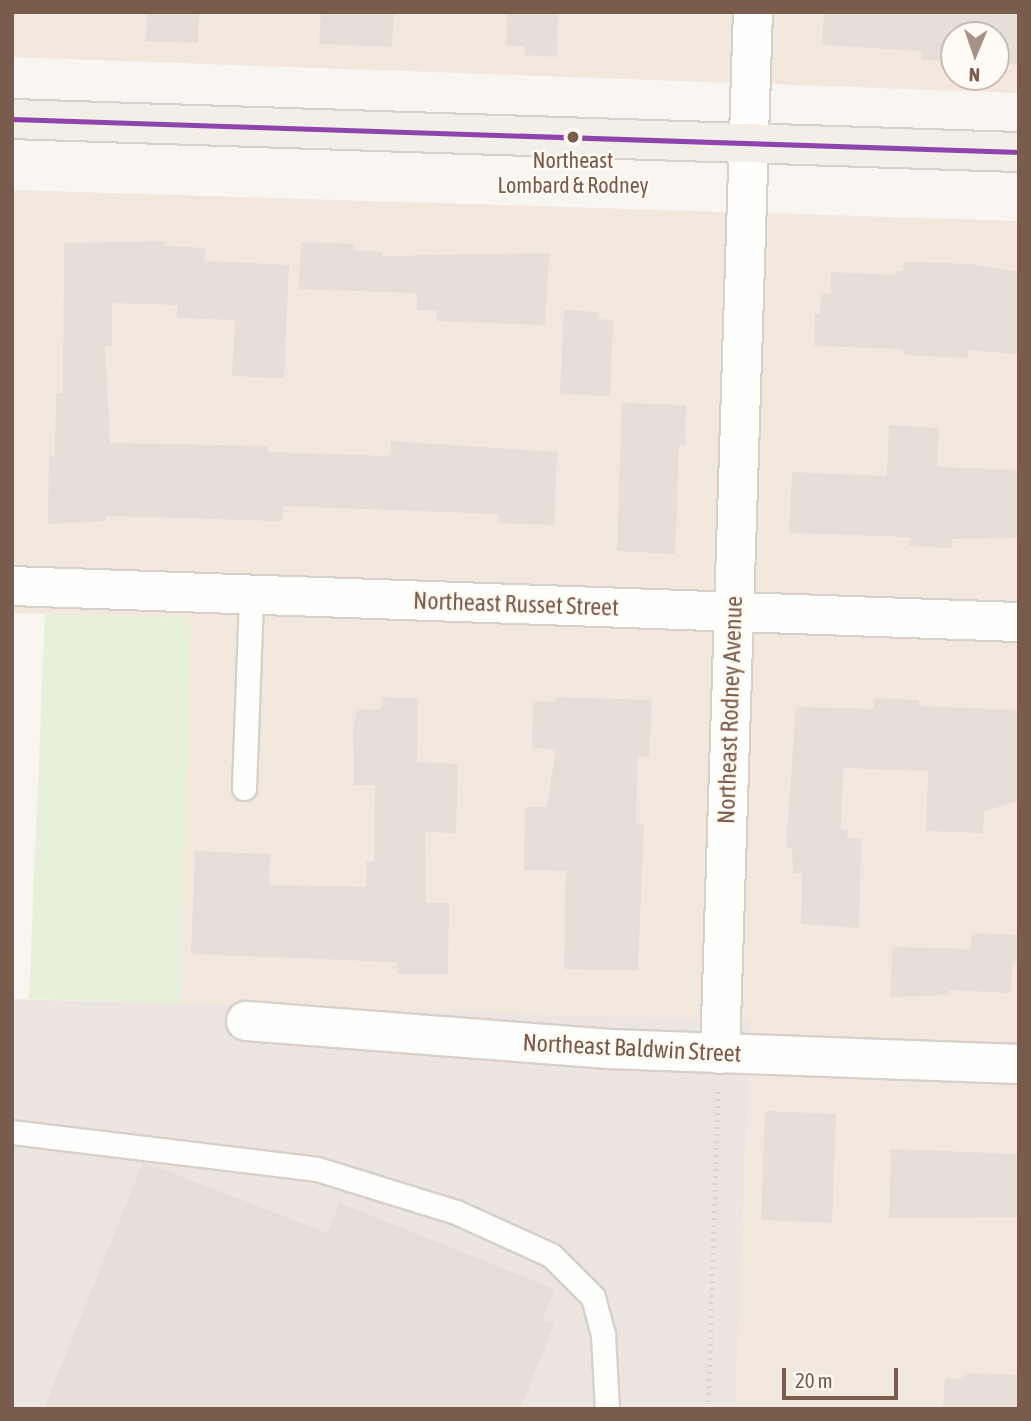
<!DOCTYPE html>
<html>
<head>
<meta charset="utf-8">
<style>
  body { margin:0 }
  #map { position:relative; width:1031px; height:1421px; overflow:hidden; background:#f9f5f0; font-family:"Asap Condensed",sans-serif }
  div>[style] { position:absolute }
  .residential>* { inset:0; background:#f2e8de }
  .industrial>* { inset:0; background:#ede5e0 }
  .green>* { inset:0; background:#e7f0db }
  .building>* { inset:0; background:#e6ded7 }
  .path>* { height:4.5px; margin-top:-2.25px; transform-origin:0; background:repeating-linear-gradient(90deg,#dcd5d0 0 2px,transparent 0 7px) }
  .roads { filter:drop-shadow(2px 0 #d7d1cb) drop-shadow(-2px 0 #d7d1cb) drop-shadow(0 2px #d7d1cb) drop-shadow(0 -2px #d7d1cb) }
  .lane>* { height:23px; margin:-11.5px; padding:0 11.5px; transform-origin:11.5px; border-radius:11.5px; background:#fefefd }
  .street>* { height:38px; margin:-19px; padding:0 19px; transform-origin:19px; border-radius:19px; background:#fefefd }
  .primary>* { height:38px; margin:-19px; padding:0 19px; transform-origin:19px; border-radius:19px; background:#f3eee8 }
  .bus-1>* { height:5px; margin:-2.5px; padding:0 2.5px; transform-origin:2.5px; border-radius:2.5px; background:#8e44ad }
  .dots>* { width:19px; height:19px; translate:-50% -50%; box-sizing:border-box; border:4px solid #fffaf3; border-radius:50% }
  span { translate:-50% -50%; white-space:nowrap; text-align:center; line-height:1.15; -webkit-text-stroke:5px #fffaf3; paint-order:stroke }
  .bus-label { font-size:22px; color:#7a5c4d }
  .street-label { font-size:24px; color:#7a5c4d }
  .frame { position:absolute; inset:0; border:14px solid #7a5c4d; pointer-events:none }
  .north { position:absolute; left:940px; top:21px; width:70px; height:70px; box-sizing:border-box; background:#fffaf3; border:2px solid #cabbb1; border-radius:50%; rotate:182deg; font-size:19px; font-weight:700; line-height:28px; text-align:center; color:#7a5c4d }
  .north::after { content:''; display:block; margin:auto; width:24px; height:32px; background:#a69286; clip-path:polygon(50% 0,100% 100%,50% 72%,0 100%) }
  .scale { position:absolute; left:782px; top:1368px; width:116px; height:32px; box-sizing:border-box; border:4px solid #7a5c4d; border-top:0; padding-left:9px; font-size:21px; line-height:24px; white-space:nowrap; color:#7a5c4d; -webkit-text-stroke:5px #fffaf3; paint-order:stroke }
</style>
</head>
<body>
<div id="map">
  <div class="residential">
    <div style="clip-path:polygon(evenodd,12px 12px,1019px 12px,1019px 93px,12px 57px,12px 12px,954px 35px,996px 35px,996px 77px,954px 77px,954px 35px)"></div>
    <div style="clip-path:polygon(12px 190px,1019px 221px,1019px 1409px,736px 1409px,751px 1020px,181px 1004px,190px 617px,12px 613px)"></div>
  </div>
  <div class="industrial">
    <div style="clip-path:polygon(12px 999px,751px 1020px,736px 1409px,12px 1409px)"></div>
  </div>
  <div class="green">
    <div style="clip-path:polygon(45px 614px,190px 617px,181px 1004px,29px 999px)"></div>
  </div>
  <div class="building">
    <div style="clip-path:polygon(147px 12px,199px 12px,198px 43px,146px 41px)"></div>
    <div style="clip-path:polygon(321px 12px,394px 12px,392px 47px,319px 44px)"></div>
    <div style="clip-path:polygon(507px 12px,558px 12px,557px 57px,525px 55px,525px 46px,506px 46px)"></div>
    <div style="clip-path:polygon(824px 12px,1019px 12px,1019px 64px,996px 63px,996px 35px,954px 35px,954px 61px,921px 60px,922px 51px,822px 45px)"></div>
    <div style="clip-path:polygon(165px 241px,164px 246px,205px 248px,204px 261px,289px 265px,284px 378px,232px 376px,235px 320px,177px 318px,178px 305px,112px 303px,112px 346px,105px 346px,110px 443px,268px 446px,268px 452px,386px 456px,391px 454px,391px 441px,557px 452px,554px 525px,499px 523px,499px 514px,283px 506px,282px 521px,106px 516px,106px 521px,48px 524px,49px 456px,55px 456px,56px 394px,63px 393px,64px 243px)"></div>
    <div style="clip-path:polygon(301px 242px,355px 244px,354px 250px,382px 252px,382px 256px,549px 253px,545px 325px,436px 321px,437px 311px,417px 310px,417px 293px,299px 289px)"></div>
    <div style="clip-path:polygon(904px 262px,970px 264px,1019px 272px,1019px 354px,968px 350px,968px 358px,903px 355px,903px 349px,814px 346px,815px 314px,820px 313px,821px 293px,830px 294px,831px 272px,895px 275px,895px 271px,903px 271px)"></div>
    <div style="clip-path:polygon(564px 310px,598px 312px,597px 319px,613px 320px,610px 396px,560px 394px)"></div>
    <div style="clip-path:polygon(622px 403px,686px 405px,685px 446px,679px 445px,675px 554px,617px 551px)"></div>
    <div style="clip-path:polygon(889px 425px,939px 428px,937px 467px,1019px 470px,1019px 538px,952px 539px,952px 548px,909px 546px,910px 537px,789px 533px,792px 472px,887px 476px)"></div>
    <div style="clip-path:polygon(382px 697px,418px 698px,417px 762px,458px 764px,456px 833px,425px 832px,426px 903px,449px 903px,448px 974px,397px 974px,397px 962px,191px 954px,195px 851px,270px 854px,269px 885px,366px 887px,366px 862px,374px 861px,375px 785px,354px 785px,353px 731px,357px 709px,381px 710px)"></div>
    <div style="clip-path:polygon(556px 697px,652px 700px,649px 757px,637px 756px,636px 823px,644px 824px,638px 970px,564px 969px,566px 871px,524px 870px,525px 807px,547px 807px,556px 749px,532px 748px,533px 701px,557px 702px)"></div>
    <div style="clip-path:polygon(874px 698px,919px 700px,919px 706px,1019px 710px,1019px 801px,984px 811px,983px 833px,926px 831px,928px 771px,843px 768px,841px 829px,848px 829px,847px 838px,861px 839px,859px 928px,801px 924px,802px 873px,793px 873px,792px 848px,786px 848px,796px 707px,874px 709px)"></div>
    <div style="clip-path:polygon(972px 933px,1019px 935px,1019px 963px,1012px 963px,1011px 993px,949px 990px,948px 995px,891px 997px,892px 947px,971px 949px)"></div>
    <div style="clip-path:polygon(765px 1111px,836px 1114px,832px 1223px,761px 1220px)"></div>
    <div style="clip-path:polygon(891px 1149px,1019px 1154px,1017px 1217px,889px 1218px)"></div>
    <div style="clip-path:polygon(143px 1162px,327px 1233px,340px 1203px,555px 1289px,542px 1320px,554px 1324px,520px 1409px,44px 1409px)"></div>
    <div style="clip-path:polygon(964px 1373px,1019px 1375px,1019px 1409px,943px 1409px,945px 1378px,964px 1379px)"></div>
  </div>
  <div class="path">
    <div style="left:708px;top:1409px;width:319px;rotate:-88.2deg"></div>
  </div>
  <div class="roads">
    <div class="lane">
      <div style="left:244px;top:788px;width:193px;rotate:-87.9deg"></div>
      <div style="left:12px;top:1132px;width:307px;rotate:6.9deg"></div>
      <div style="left:317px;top:1169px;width:145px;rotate:17.2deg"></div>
      <div style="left:456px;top:1212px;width:104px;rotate:24.4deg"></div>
      <div style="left:551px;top:1255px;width:59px;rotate:45deg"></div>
      <div style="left:593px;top:1297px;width:39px;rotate:75deg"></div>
      <div style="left:603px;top:1335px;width:74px;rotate:86.9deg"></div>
    </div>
    <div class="street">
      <div style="left:12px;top:586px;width:1008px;rotate:2.05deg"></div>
      <div style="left:246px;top:1021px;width:365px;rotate:4.4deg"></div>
      <div style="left:610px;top:1049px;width:409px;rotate:2.1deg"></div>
      <div style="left:720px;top:1054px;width:1043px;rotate:-88.19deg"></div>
    </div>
    <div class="primary">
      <div style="left:12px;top:119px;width:1008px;rotate:1.88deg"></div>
    </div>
  </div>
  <div class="bus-1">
    <div style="left:12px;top:119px;width:1008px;rotate:1.88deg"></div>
  </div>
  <div class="dots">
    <div style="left:573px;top:137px;background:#7a5c4d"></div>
  </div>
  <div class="bus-label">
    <span style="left:573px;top:173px">Northeast<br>Lombard &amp; Rodney</span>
  </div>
  <div class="street-label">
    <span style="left:516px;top:604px;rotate:2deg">Northeast Russet Street</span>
    <span style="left:730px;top:710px;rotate:-88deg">Northeast Rodney Avenue</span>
    <span style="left:632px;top:1048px;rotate:3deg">Northeast Baldwin Street</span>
  </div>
  <div class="frame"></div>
  <div class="north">N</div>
  <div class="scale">20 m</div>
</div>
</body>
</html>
